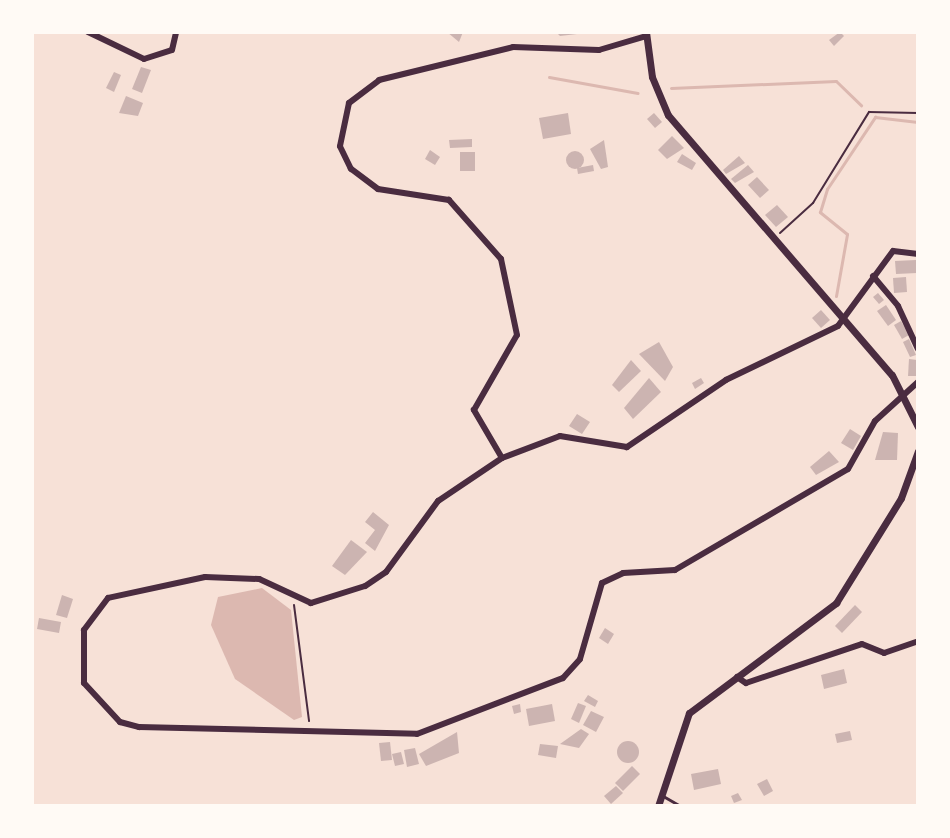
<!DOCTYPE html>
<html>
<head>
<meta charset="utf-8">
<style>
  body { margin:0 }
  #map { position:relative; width:950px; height:838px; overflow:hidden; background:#f7e1d7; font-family:"DejaVu Sans",sans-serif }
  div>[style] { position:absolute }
  .water>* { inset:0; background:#dcb8b0 }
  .stream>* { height:3px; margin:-1.5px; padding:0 1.5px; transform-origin:1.5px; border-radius:1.5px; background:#dcb8b0 }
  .building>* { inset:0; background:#ccb4b1 }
  .round { border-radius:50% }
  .path>* { height:2px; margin:-1px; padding:0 1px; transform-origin:1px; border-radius:1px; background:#4a2c40 }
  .service>* { height:3px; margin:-1.5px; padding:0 1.5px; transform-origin:1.5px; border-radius:1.5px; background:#4a2c40 }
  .minor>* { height:6px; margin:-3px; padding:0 3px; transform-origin:3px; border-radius:3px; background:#4a2c40 }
  .tertiary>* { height:7px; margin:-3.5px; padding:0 3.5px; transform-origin:3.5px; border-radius:3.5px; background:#4a2c40 }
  span { translate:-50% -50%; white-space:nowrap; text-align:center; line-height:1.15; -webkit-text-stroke:8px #fffaf5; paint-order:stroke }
  .frame { position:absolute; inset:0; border:34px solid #fffaf5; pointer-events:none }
</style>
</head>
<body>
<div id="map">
  <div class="water">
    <div style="clip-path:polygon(262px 588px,291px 610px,302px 717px,294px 720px,235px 679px,211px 625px,218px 597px)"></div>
  </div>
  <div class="stream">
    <div style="left:549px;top:77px;width:90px;rotate:10.2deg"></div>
    <div style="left:671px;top:88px;width:165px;rotate:-2.4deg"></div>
    <div style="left:836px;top:81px;width:35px;rotate:44deg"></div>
    <div style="left:836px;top:296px;width:63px;rotate:-79.9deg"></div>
    <div style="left:847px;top:234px;width:35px;rotate:-141deg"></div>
    <div style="left:820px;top:212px;width:24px;rotate:-73deg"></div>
    <div style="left:827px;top:189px;width:87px;rotate:-56.3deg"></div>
    <div style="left:875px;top:117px;width:43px;rotate:6.6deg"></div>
  </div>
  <div class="building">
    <div style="clip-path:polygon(447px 32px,463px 32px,459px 42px)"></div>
    <div style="clip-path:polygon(556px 32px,577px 32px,577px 34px,560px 36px)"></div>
    <div style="clip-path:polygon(840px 32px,844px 36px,834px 46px,829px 40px)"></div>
    <div style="clip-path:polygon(141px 67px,151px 70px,142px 93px,132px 89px)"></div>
    <div style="clip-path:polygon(114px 72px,121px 75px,114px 92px,106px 88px)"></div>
    <div style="clip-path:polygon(126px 96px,143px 103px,138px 116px,119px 113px)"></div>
    <div style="clip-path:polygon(568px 113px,571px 134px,543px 139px,539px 118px)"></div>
    <div style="clip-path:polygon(654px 113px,662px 122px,655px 128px,647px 119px)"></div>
    <div style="clip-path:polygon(672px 136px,684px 148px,667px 159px,658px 150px)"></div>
    <div style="clip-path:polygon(472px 139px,472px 147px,450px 148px,449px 140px)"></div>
    <div style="clip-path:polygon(604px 140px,608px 167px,601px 169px,590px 149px)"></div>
    <div style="clip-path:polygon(430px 150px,440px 157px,435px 165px,425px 159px)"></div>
    <div class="round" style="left:566px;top:151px;width:18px;height:18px"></div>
    <div style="clip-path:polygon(460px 152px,475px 152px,475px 171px,460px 171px)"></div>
    <div style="clip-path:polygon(682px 154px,696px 163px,692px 170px,677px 162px)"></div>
    <div style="clip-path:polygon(739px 156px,745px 163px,726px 174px,723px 170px)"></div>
    <div style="clip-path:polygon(593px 165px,594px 171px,578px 174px,577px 168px)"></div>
    <div style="clip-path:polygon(748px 165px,754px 172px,735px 183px,731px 179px)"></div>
    <div style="clip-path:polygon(757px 177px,769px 190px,760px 198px,748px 185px)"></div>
    <div style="clip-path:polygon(777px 205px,788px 217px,776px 227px,765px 215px)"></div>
    <div style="clip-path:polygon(916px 260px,917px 273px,896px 274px,895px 261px)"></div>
    <div style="clip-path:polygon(906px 277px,907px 292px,894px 293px,893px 278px)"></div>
    <div style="clip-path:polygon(878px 293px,884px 300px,879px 304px,873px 297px)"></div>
    <div style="clip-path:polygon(886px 305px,896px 320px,888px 326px,877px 311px)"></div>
    <div style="clip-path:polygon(821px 310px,830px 320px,821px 328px,812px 318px)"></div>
    <div style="clip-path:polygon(901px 321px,909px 335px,902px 339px,894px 325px)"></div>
    <div style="clip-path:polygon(909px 339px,916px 355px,910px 357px,903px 342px)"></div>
    <div style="clip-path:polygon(659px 342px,673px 367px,665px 381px,639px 354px)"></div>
    <div style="clip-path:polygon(909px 359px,917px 360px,916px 376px,908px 376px)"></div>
    <div style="clip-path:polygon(631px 360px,641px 371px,619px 392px,612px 385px)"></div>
    <div style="clip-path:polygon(649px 378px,661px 392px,633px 419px,624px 408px)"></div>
    <div style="clip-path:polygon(701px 378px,704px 383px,695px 389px,692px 383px)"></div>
    <div style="clip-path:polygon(577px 414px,590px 422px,582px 434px,569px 426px)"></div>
    <div style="clip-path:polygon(850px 429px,861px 436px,853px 450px,841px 443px)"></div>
    <div style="clip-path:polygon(883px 432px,898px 433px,897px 460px,875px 460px)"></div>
    <div style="clip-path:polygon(829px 451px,839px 462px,816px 475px,810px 467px)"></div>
    <div style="clip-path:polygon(373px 512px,389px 525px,375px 551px,365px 543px,375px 530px,365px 522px)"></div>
    <div style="clip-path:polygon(351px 540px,367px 552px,345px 575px,332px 566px)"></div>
    <div style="clip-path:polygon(62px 595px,73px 599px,67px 618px,56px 615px)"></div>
    <div style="clip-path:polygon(855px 605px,862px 612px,842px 633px,835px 626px)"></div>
    <div style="clip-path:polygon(39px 618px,61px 622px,59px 633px,37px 629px)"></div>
    <div style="clip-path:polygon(605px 628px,614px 634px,608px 644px,599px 638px)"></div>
    <div style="clip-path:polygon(844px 669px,847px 683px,824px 689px,821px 675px)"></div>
    <div style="clip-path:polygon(588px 695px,598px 701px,595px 707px,584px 701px)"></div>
    <div style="clip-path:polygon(578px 703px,586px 706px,579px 723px,571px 719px)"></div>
    <div style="clip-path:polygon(520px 704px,521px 712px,514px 714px,512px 706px)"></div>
    <div style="clip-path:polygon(552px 704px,555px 721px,529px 726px,526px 709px)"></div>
    <div style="clip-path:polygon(591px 711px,604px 717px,596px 732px,583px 725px)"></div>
    <div style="clip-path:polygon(581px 729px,589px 734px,579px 748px,560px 744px)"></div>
    <div style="clip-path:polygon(850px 731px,852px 740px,837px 743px,835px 734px)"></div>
    <div style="clip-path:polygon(457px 732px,459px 753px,426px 766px,419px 754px)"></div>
    <div class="round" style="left:617px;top:741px;width:22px;height:22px"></div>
    <div style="clip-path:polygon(390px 742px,392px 760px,381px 761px,379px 743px)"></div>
    <div style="clip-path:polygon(540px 744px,558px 746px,556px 758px,538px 755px)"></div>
    <div style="clip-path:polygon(415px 748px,419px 764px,407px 767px,404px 750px)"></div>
    <div style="clip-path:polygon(401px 752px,404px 764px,395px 766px,392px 754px)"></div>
    <div style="clip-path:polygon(632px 766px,640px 774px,623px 791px,615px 783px)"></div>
    <div style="clip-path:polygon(718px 769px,721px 784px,694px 790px,691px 774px)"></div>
    <div style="clip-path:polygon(767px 779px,773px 791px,764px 796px,757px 784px)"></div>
    <div style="clip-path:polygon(616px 786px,623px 793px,611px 804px,604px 796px)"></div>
    <div style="clip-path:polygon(738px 793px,742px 800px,734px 803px,731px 796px)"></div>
  </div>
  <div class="path">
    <div style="left:780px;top:233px;width:45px;rotate:-42.3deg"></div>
    <div style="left:813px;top:203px;width:107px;rotate:-58.4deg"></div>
    <div style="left:869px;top:112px;width:49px;rotate:1.2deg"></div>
    <div style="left:294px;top:605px;width:117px;rotate:82.6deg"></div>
  </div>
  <div class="service">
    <div style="left:663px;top:796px;width:20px;rotate:30deg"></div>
  </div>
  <div class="minor">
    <div style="left:88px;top:32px;width:62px;rotate:25.7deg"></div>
    <div style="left:144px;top:59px;width:29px;rotate:-18deg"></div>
    <div style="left:172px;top:50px;width:18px;rotate:-77deg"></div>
    <div style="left:918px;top:254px;width:25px;rotate:-173deg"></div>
    <div style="left:893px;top:251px;width:93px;rotate:126.3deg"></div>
    <div style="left:838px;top:326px;width:124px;rotate:154.3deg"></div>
    <div style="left:726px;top:380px;width:120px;rotate:145.9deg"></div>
    <div style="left:627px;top:447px;width:68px;rotate:-170.7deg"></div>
    <div style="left:560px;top:436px;width:62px;rotate:159.2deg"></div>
    <div style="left:502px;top:458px;width:77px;rotate:146.1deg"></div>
    <div style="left:438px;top:501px;width:88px;rotate:126.2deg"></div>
    <div style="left:386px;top:572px;width:25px;rotate:146deg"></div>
    <div style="left:365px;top:586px;width:57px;rotate:162.5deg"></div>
    <div style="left:311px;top:603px;width:57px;rotate:-155.2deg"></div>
    <div style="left:259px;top:579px;width:54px;rotate:-177.9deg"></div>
    <div style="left:205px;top:577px;width:99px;rotate:167.8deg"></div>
    <div style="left:108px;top:598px;width:40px;rotate:127deg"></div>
    <div style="left:84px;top:630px;width:53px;rotate:90deg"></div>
    <div style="left:84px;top:683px;width:53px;rotate:47.3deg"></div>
    <div style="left:120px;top:722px;width:20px;rotate:15deg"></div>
    <div style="left:139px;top:727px;width:278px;rotate:1.4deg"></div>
    <div style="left:417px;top:734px;width:156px;rotate:-21deg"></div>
    <div style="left:563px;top:678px;width:25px;rotate:-48deg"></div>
    <div style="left:580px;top:659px;width:79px;rotate:-73.9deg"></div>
    <div style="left:602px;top:583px;width:23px;rotate:-25deg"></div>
    <div style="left:623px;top:573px;width:52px;rotate:-3.3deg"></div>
    <div style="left:675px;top:570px;width:200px;rotate:-30.3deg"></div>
    <div style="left:848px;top:469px;width:55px;rotate:-60.6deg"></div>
    <div style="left:875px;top:421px;width:58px;rotate:-42.2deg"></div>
    <div style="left:873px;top:276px;width:39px;rotate:50deg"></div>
    <div style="left:898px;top:306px;width:47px;rotate:65.1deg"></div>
    <div style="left:502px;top:458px;width:56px;rotate:-120.3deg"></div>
    <div style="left:474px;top:410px;width:86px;rotate:-60.2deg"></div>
    <div style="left:517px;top:335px;width:78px;rotate:-101.9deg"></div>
    <div style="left:501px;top:259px;width:79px;rotate:-131.4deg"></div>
    <div style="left:449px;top:200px;width:72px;rotate:-171.2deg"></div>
    <div style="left:378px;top:189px;width:34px;rotate:-143deg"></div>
    <div style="left:351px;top:169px;width:25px;rotate:-116deg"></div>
    <div style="left:340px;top:146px;width:44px;rotate:-78.2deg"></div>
    <div style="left:349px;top:103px;width:38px;rotate:-37deg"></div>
    <div style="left:379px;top:80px;width:138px;rotate:-13.8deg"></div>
    <div style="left:513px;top:47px;width:86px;rotate:2deg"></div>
    <div style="left:599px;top:50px;width:49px;rotate:-16.6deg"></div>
    <div style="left:737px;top:677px;width:11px;rotate:34deg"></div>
    <div style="left:746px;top:683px;width:122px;rotate:-18.6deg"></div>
    <div style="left:862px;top:644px;width:24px;rotate:22deg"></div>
    <div style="left:884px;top:653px;width:36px;rotate:-19deg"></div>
  </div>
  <div class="tertiary">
    <div style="left:646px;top:32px;width:45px;rotate:82.4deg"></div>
    <div style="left:652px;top:77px;width:41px;rotate:67.2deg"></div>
    <div style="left:668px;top:115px;width:343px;rotate:49.3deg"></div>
    <div style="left:892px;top:375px;width:58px;rotate:63.4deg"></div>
    <div style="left:658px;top:806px;width:98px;rotate:-71.6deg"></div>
    <div style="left:689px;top:713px;width:184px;rotate:-36.8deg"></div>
    <div style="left:836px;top:603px;width:123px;rotate:-58.2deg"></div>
    <div style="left:901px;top:498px;width:50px;rotate:-70.1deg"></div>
  </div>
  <div class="frame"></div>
</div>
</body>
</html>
